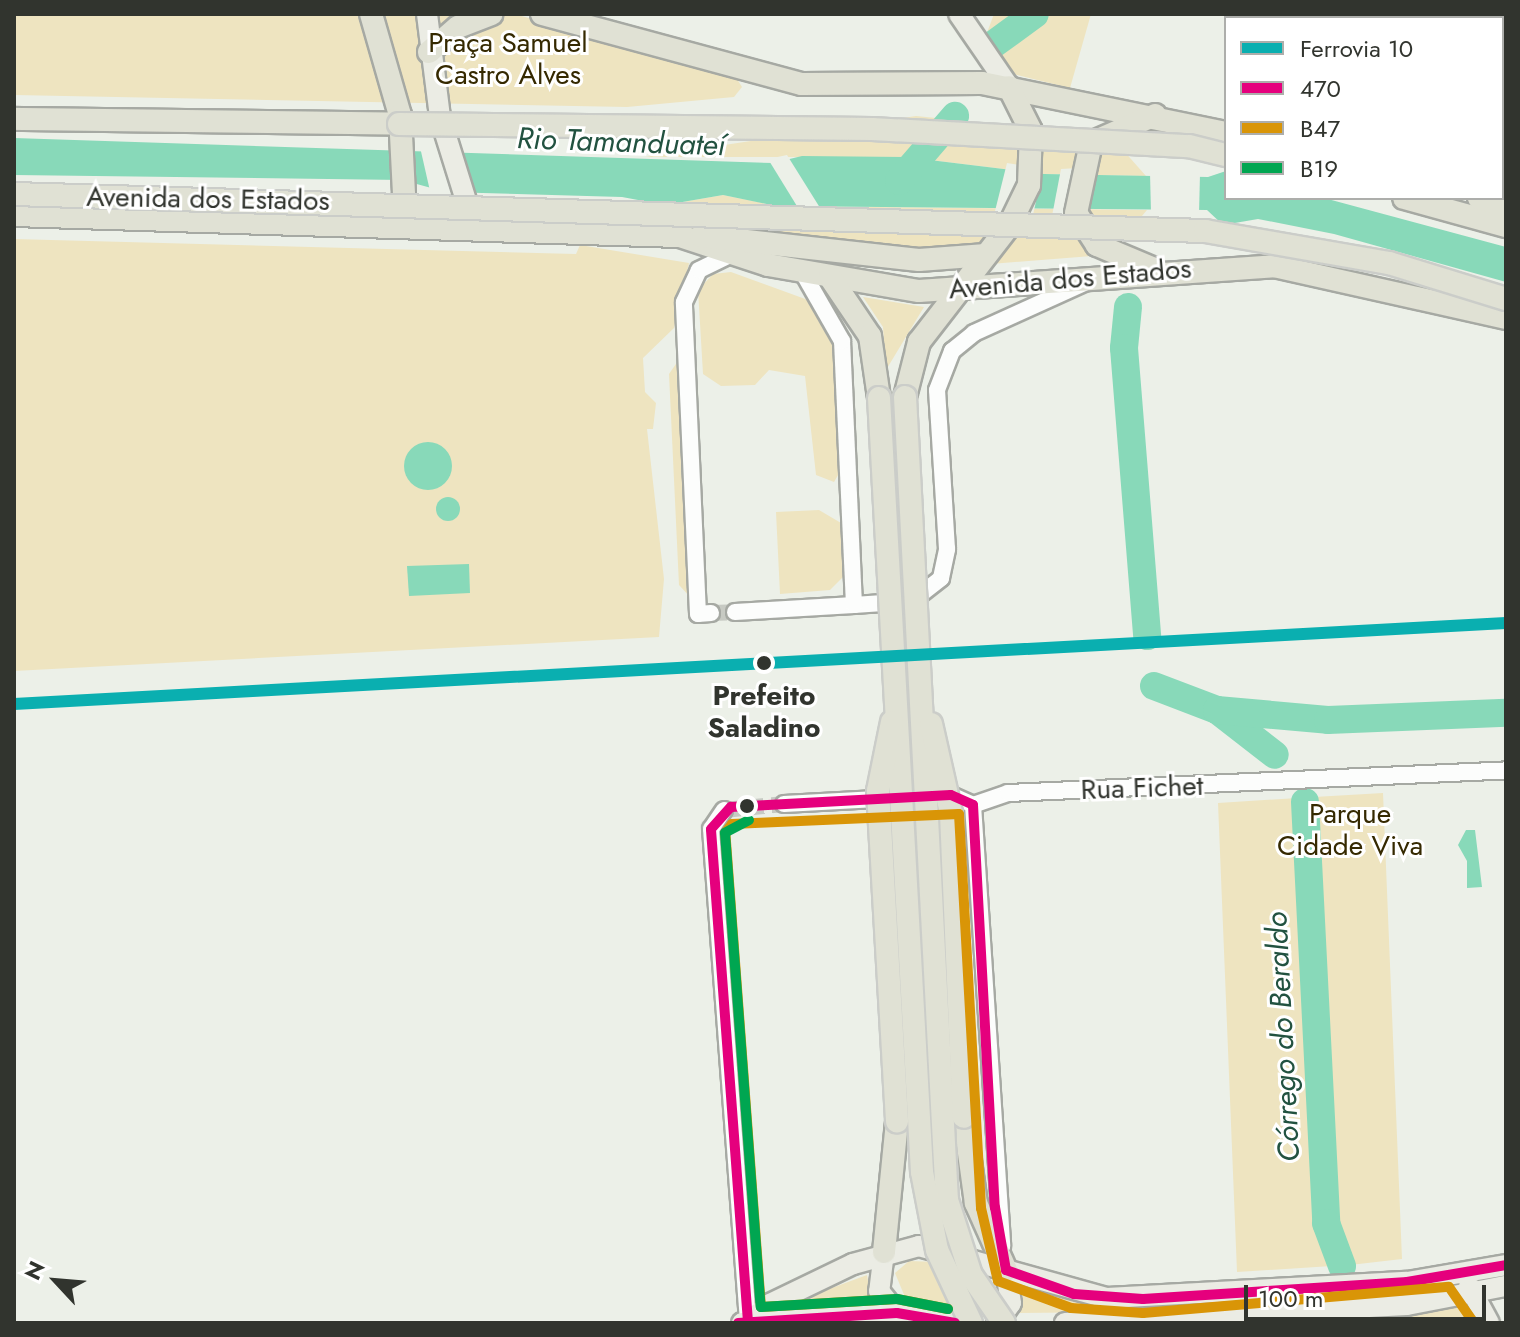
<!DOCTYPE html>
<html>
<head>
<meta charset="utf-8">
<style>
  body { margin:0 }
  #map { position:relative; width:1520px; height:1337px; overflow:hidden; background:#ecf0e8; font-family:Jost,sans-serif }
  div>[style] { position:absolute }
  .green>* { inset:0; background:#eee4c0 }
  .water>* { inset:0; background:#88d9b9 }
  .round { border-radius:50% }
  .pier>* { inset:0; background:#ecf0e8 }
  .river>* { height:28px; margin:-14px; padding:0 14px; transform-origin:14px; border-radius:14px; background:#88d9b9 }
  .minor-tunnel>* { height:16px; margin-top:-8px; transform-origin:0; background:repeating-linear-gradient(90deg,#c7cac3 0 16px,transparent 0 24px) }
  .roads { filter:drop-shadow(2px 0 #a6a9a3) drop-shadow(-2px 0 #a6a9a3) drop-shadow(0 2px #a6a9a3) drop-shadow(0 -2px #a6a9a3) }
  .minor>* { height:16px; margin:-8px; padding:0 8px; transform-origin:8px; border-radius:8px; background:#fcfdfc }
  .major>* { height:20px; margin:-10px; padding:0 10px; transform-origin:10px; border-radius:10px; background:#ebece4 }
  .highway>* { height:22px; margin:-11px; padding:0 11px; transform-origin:11px; border-radius:11px; background:#e0e1d4 }
  .bridges { filter:drop-shadow(2px 0 #cbcdc9) drop-shadow(-2px 0 #cbcdc9) drop-shadow(0 2px #cbcdc9) drop-shadow(0 -2px #cbcdc9) }
  .highway-bridge>* { height:22px; margin:-11px; padding:0 11px; transform-origin:11px; border-radius:11px; background:#e0e1d4 }
  .bus-1>* { height:10px; margin:-5px; padding:0 5px; transform-origin:5px; border-radius:5px; background:#e5007d }
  .bus-2>* { height:10px; margin:-5px; padding:0 5px; transform-origin:5px; border-radius:5px; background:#d99507 }
  .bus-3>* { height:10px; margin:-5px; padding:0 5px; transform-origin:5px; border-radius:5px; background:#00a651 }
  .rail-1>* { height:12px; margin:-6px; padding:0 6px; transform-origin:6px; border-radius:6px; background:#0aafb0 }
  .dots>* { width:22px; height:22px; translate:-50% -50%; box-sizing:border-box; border:4px solid #fff; border-radius:50% }
  span { translate:-50% -50%; white-space:nowrap; text-align:center; line-height:1.15; -webkit-text-stroke:6px #fff; paint-order:stroke }
  .park-label { font-size:28px; color:#352900 }
  .street-label { font-size:28px; color:#31342e }
  .stop-label { font-size:28px; color:#31342e; font-weight:700 }
  .water-label { font-size:30px; color:#225240; font-style:italic }
  .frame { position:absolute; inset:0; border:16px solid #31342e; pointer-events:none }
  .legend { position:absolute; left:1224px; top:16px; width:280px; height:184px; box-sizing:border-box; background:#fff; border:2px solid #adaeab; margin:0; padding:10px 14px; list-style:none; font-size:24px; color:#31342e }
  .legend li { display:flex; align-items:center; gap:16px; height:40px }
  .legend b { width:40px; border:2px solid #adaeab }
  .north { position:absolute; left:16px; top:1241px; width:80px; height:80px; -webkit-text-stroke:6px #fff; paint-order:stroke; rotate:296deg; font-size:22px; font-weight:700; line-height:32px; text-align:center; color:#31342e }
  .north::after { content:''; display:block; margin:auto; width:28px; height:36px; background:#31342e; clip-path:polygon(50% 0,100% 100%,50% 72%,0 100%) }
  .scale { position:absolute; left:1244px; top:1285px; width:242px; height:36px; box-sizing:border-box; border:4px solid #31342e; border-top:0; padding-left:10px; font-size:24px; line-height:28px; white-space:nowrap; color:#31342e; -webkit-text-stroke:6px #fff; paint-order:stroke }
</style>
</head>
<body>
<div id="map">
  <div class="green">
    <div style="clip-path:polygon(14px 14px,515px 14px,737px 79px,742px 87px,734px 97px,627px 107px,14px 95px)"></div>
    <div style="clip-path:polygon(994px 14px,1091px 14px,1070px 88px,1009px 73px,985px 38px)"></div>
    <div style="clip-path:polygon(916px 116px,1066px 131px,1123px 150px,1146px 176px,1044px 174px,905px 157px,645px 157px)"></div>
    <div style="clip-path:polygon(723px 195px,777px 206px,1147px 210px,1116px 247px,1092px 256px,991px 264px,814px 246px,665px 205px)"></div>
    <div style="clip-path:polygon(14px 239px,576px 254px,580px 245px,689px 263px,674px 328px,643px 358px,645px 392px,656px 403px,653px 429px,647px 429px,664px 579px,659px 637px,14px 671px)"></div>
    <div style="clip-path:polygon(731px 272px,808px 300px,834px 339px,841px 470px,834px 482px,816px 475px,805px 376px,769px 370px,755px 385px,721px 386px,703px 374px,698px 290px,713px 274px)"></div>
    <div style="clip-path:polygon(863px 297px,924px 307px,886px 370px,883px 327px)"></div>
    <div style="clip-path:polygon(678px 361px,680px 362px,691px 598px,679px 585px,669px 374px)"></div>
    <div style="clip-path:polygon(819px 510px,841px 523px,845px 575px,830px 590px,780px 594px,776px 512px)"></div>
    <div style="clip-path:polygon(1383px 793px,1402px 1259px,1350px 1265px,1337px 1228px,1314px 797px)"></div>
    <div style="clip-path:polygon(1297px 798px,1319px 1215px,1332px 1266px,1237px 1272px,1218px 803px)"></div>
    <div style="clip-path:polygon(909px 1261px,938px 1262px,985px 1305px,954px 1311px,907px 1302px,895px 1273px)"></div>
    <div style="clip-path:polygon(867px 1275px,872px 1306px,782px 1310px,783px 1306px)"></div>
    <div style="clip-path:polygon(1024px 1291px,1122px 1308px,1122px 1312px,1019px 1313px)"></div>
    <div style="clip-path:polygon(1460px 1307px,1472px 1323px,1281px 1323px,1409px 1313px)"></div>
  </div>
  <div class="water">
    <div style="clip-path:polygon(14px 138px,773px 163px,802px 156px,905px 157px,1044px 174px,1208px 177px,1226px 171px,1226px 198px,1324px 198px,1506px 247px,1506px 282px,1334px 234px,1258px 219px,1223px 225px,1207px 210px,776px 206px,723px 195px,665px 205px,622px 197px,446px 192px,402px 180px,14px 175px)"></div>
    <div class="round" style="left:404px;top:442px;width:48px;height:48px"></div>
    <div class="round" style="left:436px;top:497px;width:24px;height:24px"></div>
    <div style="clip-path:polygon(469px 564px,470px 593px,409px 596px,407px 566px)"></div>
    <div style="clip-path:polygon(1466px 830px,1475px 830px,1482px 887px,1467px 888px,1467px 861px,1458px 845px)"></div>
  </div>
  <div class="pier">
    <div style="clip-path:polygon(420px 147px,452px 148px,472px 196px,430px 191px)"></div>
    <div style="clip-path:polygon(787px 155px,822px 211px,800px 211px,768px 159px)"></div>
    <div style="clip-path:polygon(1007px 163px,1043px 169px,1033px 215px,994px 215px)"></div>
    <div style="clip-path:polygon(1096px 167px,1088px 216px,1052px 216px,1061px 169px)"></div>
    <div style="clip-path:polygon(1150px 173px,1200px 174px,1199px 214px,1151px 213px)"></div>
  </div>
  <div class="river">
    <div style="left:991px;top:46px;width:54px;rotate:-36deg"></div>
    <div style="left:899px;top:181px;width:86px;rotate:-49.3deg"></div>
    <div style="left:1128px;top:307px;width:41px;rotate:95.6deg"></div>
    <div style="left:1124px;top:348px;width:289px;rotate:85.4deg"></div>
    <div style="left:1154px;top:686px;width:67px;rotate:20.9deg"></div>
    <div style="left:1217px;top:710px;width:73px;rotate:37.8deg"></div>
    <div style="left:1217px;top:710px;width:111px;rotate:5.1deg"></div>
    <div style="left:1328px;top:720px;width:178px;rotate:-2.3deg"></div>
    <div style="left:1305px;top:802px;width:422px;rotate:87.1deg"></div>
    <div style="left:1326px;top:1223px;width:46px;rotate:69.6deg"></div>
  </div>
  <div class="minor-tunnel">
    <div style="left:711px;top:613px;width:24px;rotate:-2deg"></div>
    <div style="left:724px;top:810px;width:60px;rotate:-5.7deg"></div>
  </div>
  <div class="roads">
    <div class="minor">
      <div style="left:1372px;top:14px;width:15px;rotate:16deg"></div>
      <div style="left:1443px;top:18px;width:4px;rotate:-76deg"></div>
      <div style="left:1502px;top:50px;width:4px;rotate:14deg"></div>
      <div style="left:854px;top:605px;width:58px;rotate:-3.9deg"></div>
      <div style="left:912px;top:601px;width:37px;rotate:-38deg"></div>
      <div style="left:941px;top:578px;width:30px;rotate:-78deg"></div>
      <div style="left:947px;top:549px;width:159px;rotate:-93.6deg"></div>
      <div style="left:937px;top:390px;width:42px;rotate:-69deg"></div>
      <div style="left:952px;top:351px;width:28px;rotate:-39deg"></div>
      <div style="left:974px;top:333px;width:121px;rotate:-24.4deg"></div>
      <div style="left:735px;top:612px;width:119px;rotate:-3.4deg"></div>
      <div style="left:854px;top:605px;width:264px;rotate:-92.6deg"></div>
      <div style="left:842px;top:341px;width:78px;rotate:-119.8deg"></div>
      <div style="left:711px;top:613px;width:13px;rotate:176deg"></div>
      <div style="left:698px;top:614px;width:312px;rotate:-92.6deg"></div>
      <div style="left:684px;top:302px;width:35px;rotate:-65deg"></div>
      <div style="left:699px;top:270px;width:37px;rotate:-26deg"></div>
      <div style="left:784px;top:804px;width:167px;rotate:-3.1deg"></div>
      <div style="left:951px;top:795px;width:24px;rotate:24deg"></div>
      <div style="left:973px;top:805px;width:37px;rotate:-19deg"></div>
      <div style="left:1008px;top:793px;width:499px;rotate:-2.6deg"></div>
      <div style="left:973px;top:805px;width:442px;rotate:86.2deg"></div>
      <div style="left:724px;top:810px;width:23px;rotate:124deg"></div>
      <div style="left:711px;top:829px;width:494px;rotate:85.7deg"></div>
    </div>
    <div class="major">
      <div style="left:427px;top:14px;width:104px;rotate:82.8deg"></div>
      <div style="left:440px;top:117px;width:108px;rotate:72.7deg"></div>
      <div style="left:959px;top:14px;width:88px;rotate:55.6deg"></div>
      <div style="left:884px;top:1252px;width:39px;rotate:97deg"></div>
      <div style="left:879px;top:1291px;width:28px;rotate:51deg"></div>
      <div style="left:1469px;top:1286px;width:42px;rotate:61.6deg"></div>
      <div style="left:748px;top:1322px;width:28px;rotate:-39deg"></div>
      <div style="left:770px;top:1304px;width:92px;rotate:-25.7deg"></div>
      <div style="left:853px;top:1264px;width:68px;rotate:-15.3deg"></div>
      <div style="left:919px;top:1246px;width:195px;rotate:15.5deg"></div>
      <div style="left:1107px;top:1298px;width:300px;rotate:-3.1deg"></div>
      <div style="left:1407px;top:1282px;width:100px;rotate:-9.7deg"></div>
      <div style="left:742px;top:1323px;width:155px;rotate:-3.7deg"></div>
      <div style="left:897px;top:1313px;width:59px;rotate:9.8deg"></div>
      <div style="left:997px;top:1323px;width:24px;rotate:-55deg"></div>
      <div style="left:1011px;top:1303px;width:33px;rotate:-99deg"></div>
      <div style="left:1065px;top:1323px;width:342px;rotate:-3deg"></div>
      <div style="left:1407px;top:1305px;width:101px;rotate:-10.9deg"></div>
    </div>
    <div class="highway">
      <div style="left:371px;top:14px;width:105px;rotate:74deg"></div>
      <div style="left:400px;top:115px;width:80px;rotate:87.1deg"></div>
      <div style="left:404px;top:195px;width:30px;rotate:105deg"></div>
      <div style="left:542px;top:14px;width:269px;rotate:15.1deg"></div>
      <div style="left:802px;top:84px;width:180px;rotate:-0.3deg"></div>
      <div style="left:982px;top:83px;width:249px;rotate:11.6deg"></div>
      <div style="left:429px;top:52px;width:38px;rotate:-41deg"></div>
      <div style="left:458px;top:27px;width:36px;rotate:-21deg"></div>
      <div style="left:14px;top:119px;width:385px;rotate:0.7deg"></div>
      <div style="left:1404px;top:198px;width:106px;rotate:15.4deg"></div>
      <div style="left:1479px;top:198px;width:28px;rotate:15deg"></div>
      <div style="left:14px;top:215px;width:666px;rotate:1.81deg"></div>
      <div style="left:680px;top:236px;width:93px;rotate:18.2deg"></div>
      <div style="left:768px;top:265px;width:153px;rotate:9.8deg"></div>
      <div style="left:919px;top:291px;width:356px;rotate:-4deg"></div>
      <div style="left:1274px;top:266px;width:238px;rotate:12.6deg"></div>
      <div style="left:701px;top:236px;width:219px;rotate:6.3deg"></div>
      <div style="left:919px;top:260px;width:67px;rotate:-4.3deg"></div>
      <div style="left:1154px;top:269px;width:62px;rotate:-157.2deg"></div>
      <div style="left:1097px;top:245px;width:38px;rotate:-123deg"></div>
      <div style="left:1076px;top:213px;width:72px;rotate:-77.9deg"></div>
      <div style="left:1091px;top:143px;width:70px;rotate:-23.6deg"></div>
      <div style="left:830px;top:277px;width:71px;rotate:55.9deg"></div>
      <div style="left:870px;top:336px;width:63px;rotate:81.7deg"></div>
      <div style="left:905px;top:397px;width:57px;rotate:-75.7deg"></div>
      <div style="left:919px;top:342px;width:147px;rotate:-52.2deg"></div>
      <div style="left:1009px;top:226px;width:46px;rotate:-64deg"></div>
      <div style="left:1029px;top:185px;width:54px;rotate:-87.9deg"></div>
      <div style="left:1031px;top:131px;width:49px;rotate:-116.6deg"></div>
      <div style="left:964px;top:1117px;width:87px;rotate:82.1deg"></div>
      <div style="left:976px;top:1203px;width:73px;rotate:65.9deg"></div>
      <div style="left:884px;top:1252px;width:132px;rotate:-84.3deg"></div>
    </div>
  </div>
  <div class="bridges">
    <div class="highway-bridge">
      <div style="left:399px;top:124px;width:473px;rotate:0.6deg"></div>
      <div style="left:872px;top:129px;width:317px;rotate:3.1deg"></div>
      <div style="left:1189px;top:146px;width:38px;rotate:14deg"></div>
      <div style="left:14px;top:194px;width:1192px;rotate:1.78deg"></div>
      <div style="left:1205px;top:231px;width:187px;rotate:9.9deg"></div>
      <div style="left:1389px;top:263px;width:122px;rotate:17.1deg"></div>
      <div style="left:905px;top:397px;width:804px;rotate:87.01deg"></div>
      <div style="left:947px;top:1200px;width:79px;rotate:72.3deg"></div>
      <div style="left:971px;top:1275px;width:58px;rotate:55.5deg"></div>
      <div style="left:879px;top:398px;width:775px;rotate:86.82deg"></div>
      <div style="left:922px;top:1172px;width:79px;rotate:79.1deg"></div>
      <div style="left:937px;top:1250px;width:81px;rotate:65deg"></div>
      <div style="left:892px;top:722px;width:70px;rotate:101.5deg"></div>
      <div style="left:878px;top:791px;width:331px;rotate:86.7deg"></div>
      <div style="left:931px;top:724px;width:91px;rotate:77.3deg"></div>
      <div style="left:951px;top:813px;width:304px;rotate:87.6deg"></div>
    </div>
  </div>
  <div class="bus-1">
    <div style="left:748px;top:1322px;width:494px;rotate:-94.3deg"></div>
    <div style="left:711px;top:829px;width:30px;rotate:-48deg"></div>
    <div style="left:731px;top:807px;width:220px;rotate:-3.1deg"></div>
    <div style="left:951px;top:795px;width:24px;rotate:24deg"></div>
    <div style="left:973px;top:805px;width:403px;rotate:86.9deg"></div>
    <div style="left:995px;top:1207px;width:64px;rotate:80.1deg"></div>
    <div style="left:1006px;top:1270px;width:72px;rotate:19.4deg"></div>
    <div style="left:1074px;top:1294px;width:69px;rotate:4.1deg"></div>
    <div style="left:1143px;top:1299px;width:265px;rotate:-3.7deg"></div>
    <div style="left:1407px;top:1282px;width:100px;rotate:-9.7deg"></div>
    <div style="left:738px;top:1323px;width:159px;rotate:-3.6deg"></div>
    <div style="left:897px;top:1313px;width:59px;rotate:9.8deg"></div>
  </div>
  <div class="bus-2">
    <div style="left:948px;top:1309px;width:52px;rotate:-168.9deg"></div>
    <div style="left:897px;top:1299px;width:136px;rotate:176.6deg"></div>
    <div style="left:761px;top:1307px;width:475px;rotate:-94.3deg"></div>
    <div style="left:725px;top:833px;width:11px;rotate:-52deg"></div>
    <div style="left:732px;top:824px;width:227px;rotate:-2.5deg"></div>
    <div style="left:959px;top:814px;width:395px;rotate:86.8deg"></div>
    <div style="left:981px;top:1208px;width:75px;rotate:76.9deg"></div>
    <div style="left:998px;top:1281px;width:78px;rotate:20.3deg"></div>
    <div style="left:1071px;top:1308px;width:72px;rotate:4deg"></div>
    <div style="left:1143px;top:1313px;width:307px;rotate:-4.9deg"></div>
    <div style="left:1449px;top:1287px;width:44px;rotate:55.2deg"></div>
  </div>
  <div class="bus-3">
    <div style="left:749px;top:820px;width:27px;rotate:152deg"></div>
    <div style="left:725px;top:833px;width:475px;rotate:85.7deg"></div>
    <div style="left:761px;top:1307px;width:136px;rotate:-3.4deg"></div>
    <div style="left:897px;top:1299px;width:52px;rotate:11.1deg"></div>
  </div>
  <div class="rail-1">
    <div style="left:14px;top:704px;width:1494px;rotate:-3.11deg"></div>
  </div>
  <div class="dots">
    <div style="left:764px;top:663px;background:#31342e"></div>
    <div style="left:747px;top:806px;background:#31342e"></div>
  </div>
  <div class="park-label">
    <span style="left:508px;top:59px">Praça Samuel<br>Castro Alves</span>
    <span style="left:1350px;top:830px">Parque<br>Cidade Viva</span>
  </div>
  <div class="street-label">
    <span style="left:208px;top:199px;rotate:1deg">Avenida dos Estados</span>
    <span style="left:1070px;top:279px;rotate:-5deg">Avenida dos Estados</span>
    <span style="left:1142px;top:788px;rotate:-2deg">Rua Fichet</span>
  </div>
  <div class="stop-label">
    <span style="left:764px;top:712px">Prefeito<br>Saladino</span>
  </div>
  <div class="water-label">
    <span style="left:621px;top:142px;rotate:2deg">Rio Tamanduateí</span>
    <span style="left:1283px;top:1037px;rotate:-93deg">Córrego do Beraldo</span>
  </div>
  <div class="frame"></div>
  <ul class="legend">
  <li><b style="height:10px;background:#0aafb0"></b>Ferrovia 10</li>
  <li><b style="height:10px;background:#e5007d"></b>470</li>
  <li><b style="height:10px;background:#d99507"></b>B47</li>
  <li><b style="height:10px;background:#00a651"></b>B19</li>
  </ul>
  <div class="north">N</div>
  <div class="scale">100 m</div>
</div>
</body>
</html>
